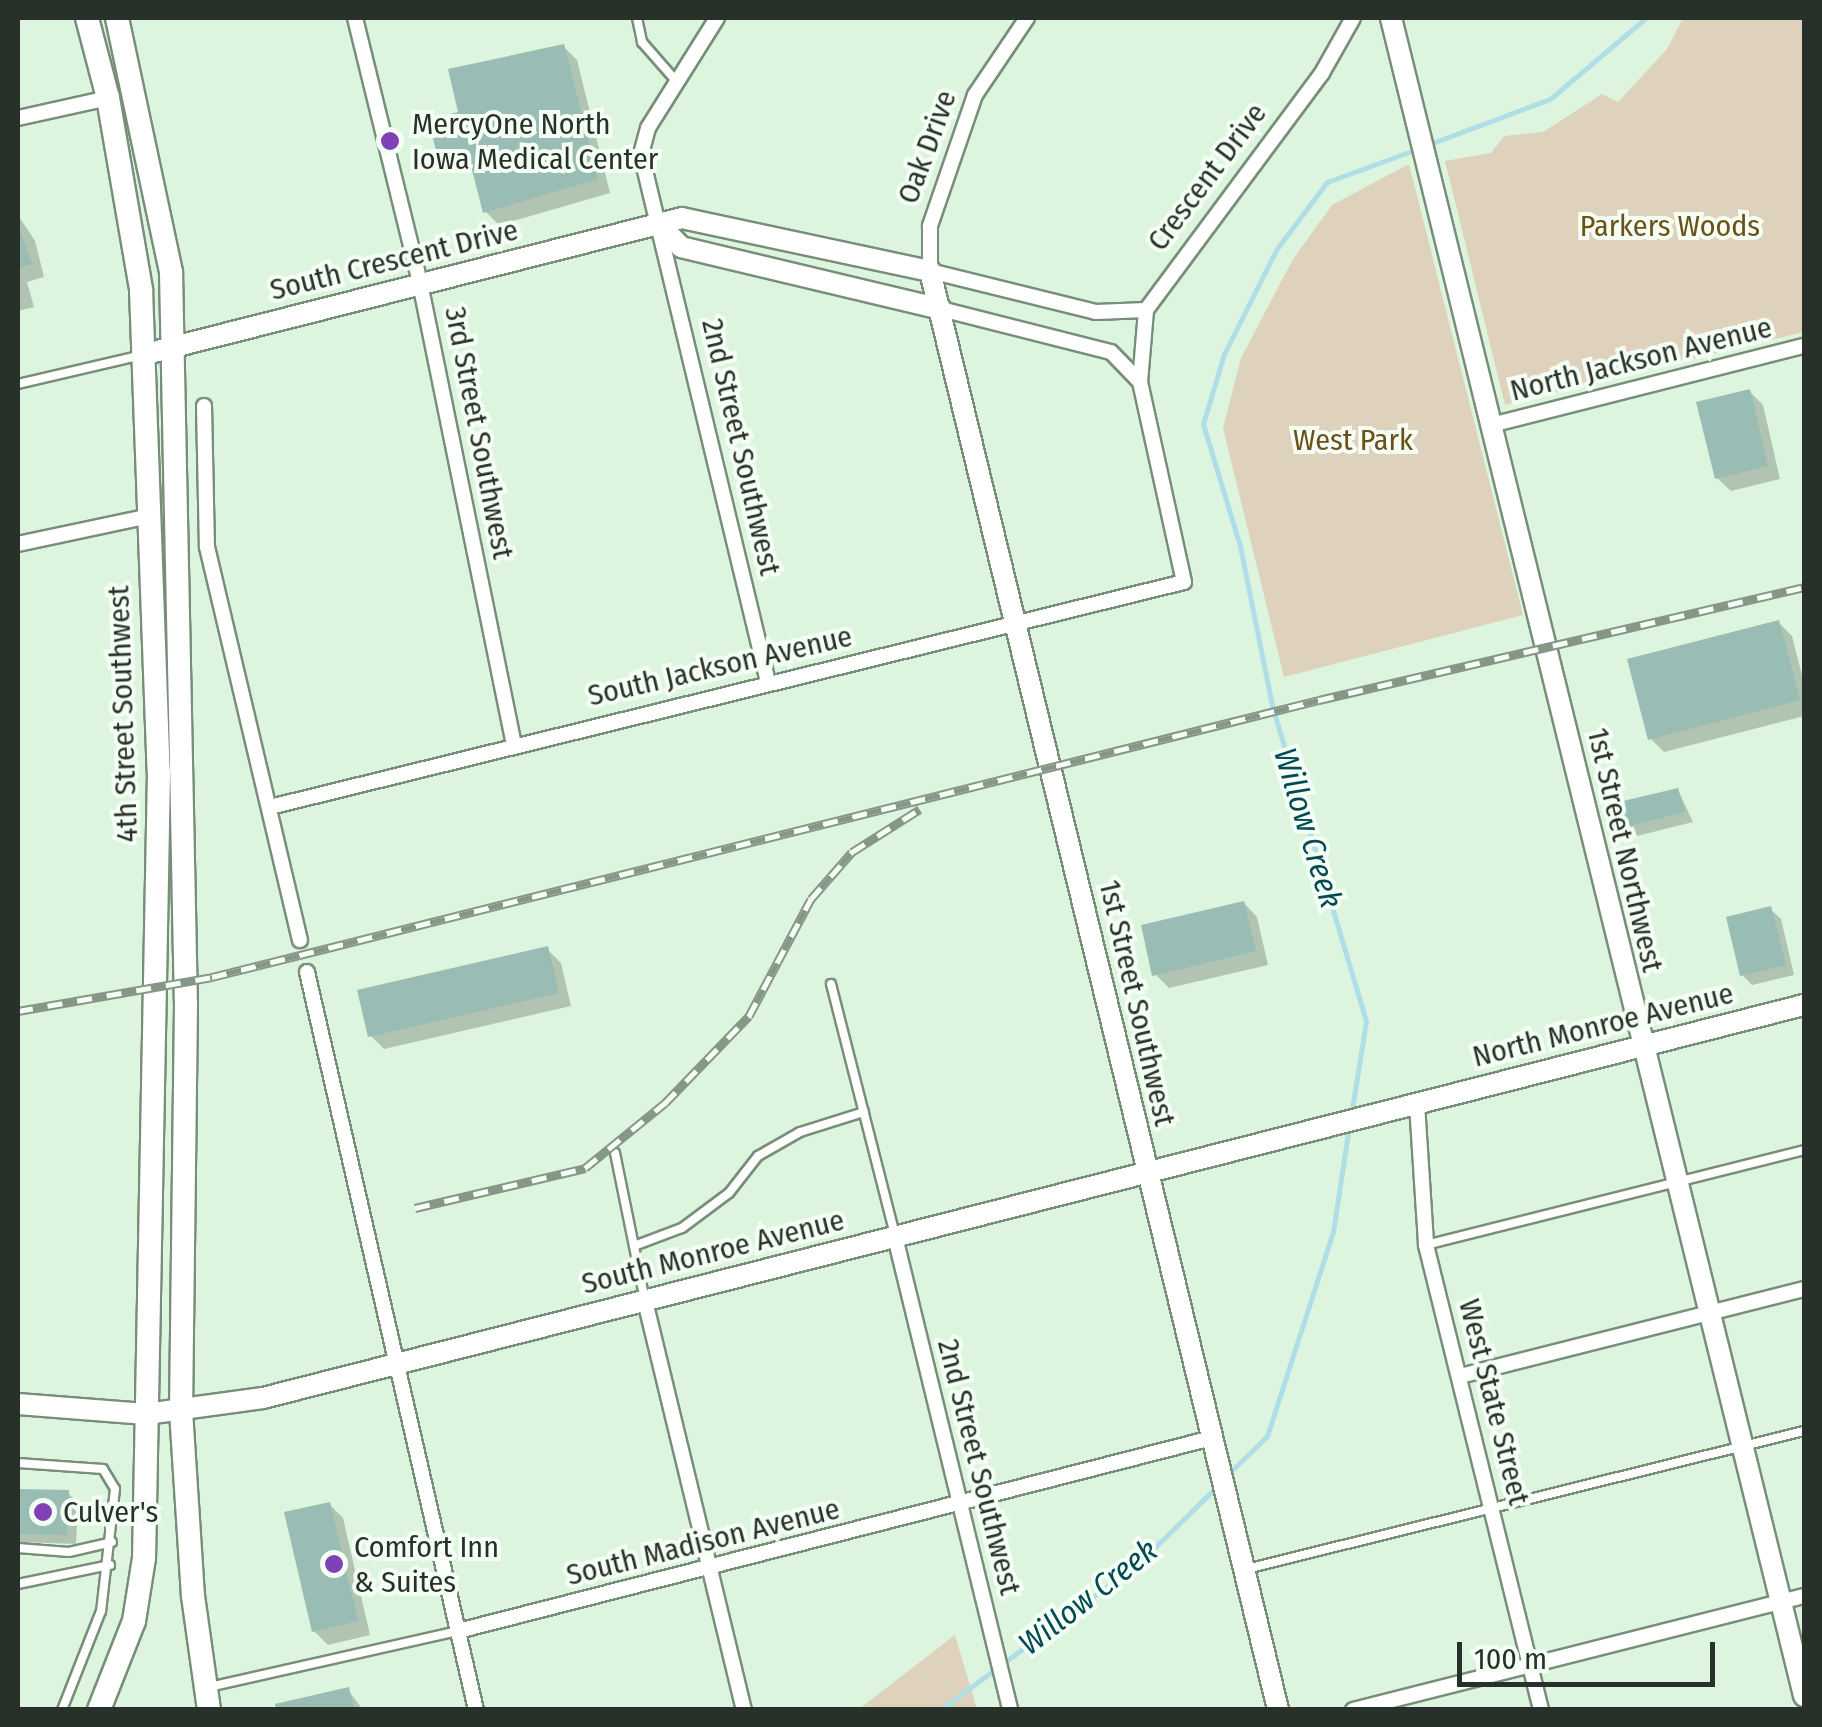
<!DOCTYPE html>
<html>
<head>
<meta charset="utf-8">
<style>
  body { margin:0 }
  #map { position:relative; width:1822px; height:1727px; overflow:hidden; background:#ddf5de; font-family:"Fira Sans Condensed",sans-serif }
  div>[style] { position:absolute }
  .green>* { inset:0; background:#ded2bc }
  .shadow>* { inset:0; background:#0003 }
  .stream>* { height:5px; margin:-2.5px; padding:0 2.5px; transform-origin:2.5px; border-radius:2.5px; background:#afdee7 }
  .building>* { inset:0; background:#99bcb4 }
  .roads { filter:drop-shadow(2px 0 #788e79) drop-shadow(-2px 0 #788e79) drop-shadow(0 2px #788e79) drop-shadow(0 -2px #788e79) }
  .service>* { height:8px; margin:-4px; padding:0 4px; transform-origin:4px; border-radius:4px; background:#fff }
  .minor>* { height:14px; margin:-7px; padding:0 7px; transform-origin:7px; border-radius:7px; background:#fff }
  .secondary>* { height:20px; margin:-10px; padding:0 10px; transform-origin:10px; border-radius:10px; background:#fff }
  .primary>* { height:22px; margin:-11px; padding:0 11px; transform-origin:11px; border-radius:11px; background:#fff }
  .rail>* { height:9px; margin-top:-4.5px; transform-origin:0; background:repeating-linear-gradient(90deg,#f4fef4 0 15px,#869687 0 30px); box-sizing:border-box; border-block:2px solid #869687 }
  .dots>* { width:28px; height:28px; translate:-50% -50%; box-sizing:border-box; border:5px solid #f4fef4; border-radius:50% }
  span { translate:-50% -50%; white-space:nowrap; text-align:center; line-height:1.15; -webkit-text-stroke:8px #f4fef4; paint-order:stroke }
  .poi-label { font-size:30px; color:#283129 }
  .left { translate:0 -50%; text-align:left }
  .street-label { font-size:30px; color:#283129 }
  .park-label { font-size:30px; color:#6b5117 }
  .water-label { font-size:32px; color:#024a54; font-style:italic }
  .frame { position:absolute; inset:0; border:20px solid #283129; pointer-events:none }
  .scale { position:absolute; left:1457px; top:1642px; width:258px; height:45px; box-sizing:border-box; border:5px solid #283129; border-top:0; padding-left:12px; font-size:30px; line-height:35px; white-space:nowrap; color:#283129; -webkit-text-stroke:8px #f4fef4; paint-order:stroke }
</style>
</head>
<body>
<div id="map">
  <div class="green">
    <div style="clip-path:polygon(1683px 18px,1804px 18px,1804px 332px,1505px 405px,1445px 161px,1491px 153px,1504px 136px,1543px 132px,1602px 94px,1618px 102px,1667px 49px)"></div>
    <div style="clip-path:polygon(1409px 164px,1523px 615px,1284px 677px,1223px 428px,1241px 358px,1293px 259px,1332px 205px)"></div>
    <div style="clip-path:polygon(955px 1635px,977px 1709px,859px 1709px)"></div>
  </div>
  <div class="shadow">
    <div style="clip-path:polygon(563px 46px,577px 60px,610px 193px,499px 225px,485px 211px,474px 167px,453px 167px,439px 153px)"></div>
    <div style="clip-path:polygon(18px 215px,35px 241px,44px 277px,27px 282px,34px 307px,18px 311px)"></div>
    <div style="clip-path:polygon(1749px 391px,1763px 405px,1780px 479px,1731px 491px,1717px 478px)"></div>
    <div style="clip-path:polygon(1778px 622px,1792px 636px,1804px 683px,1804px 716px,1664px 752px,1650px 738px)"></div>
    <div style="clip-path:polygon(1678px 790px,1693px 822px,1637px 836px,1627px 826px)"></div>
    <div style="clip-path:polygon(1244px 903px,1257px 917px,1268px 965px,1169px 988px,1155px 974px)"></div>
    <div style="clip-path:polygon(1770px 909px,1781px 919px,1794px 975px,1752px 985px,1742px 975px)"></div>
    <div style="clip-path:polygon(547px 949px,561px 963px,571px 1006px,384px 1049px,370px 1035px)"></div>
    <div style="clip-path:polygon(18px 1491px,68px 1493px,78px 1503px,76px 1544px,18px 1542px)"></div>
    <div style="clip-path:polygon(329px 1504px,343px 1518px,370px 1635px,328px 1645px,314px 1631px)"></div>
    <div style="clip-path:polygon(348px 1690px,363px 1710px,287px 1710px)"></div>
  </div>
  <div class="stream">
    <div style="left:1427px;top:145px;width:131px;rotate:-20.5deg"></div>
    <div style="left:1550px;top:99px;width:126px;rotate:-40.2deg"></div>
    <div style="left:1351px;top:1115px;width:95px;rotate:-80.9deg"></div>
    <div style="left:1366px;top:1021px;width:325px;rotate:-106.6deg"></div>
    <div style="left:1273px;top:710px;width:167px;rotate:-101.4deg"></div>
    <div style="left:1240px;top:546px;width:127px;rotate:-106.9deg"></div>
    <div style="left:1203px;top:424px;width:73px;rotate:-73.3deg"></div>
    <div style="left:1224px;top:354px;width:116px;rotate:-63.4deg"></div>
    <div style="left:1276px;top:250px;width:85px;rotate:-53.1deg"></div>
    <div style="left:1327px;top:182px;width:96px;rotate:-20.1deg"></div>
    <div style="left:1226px;top:1476px;width:57px;rotate:-44.3deg"></div>
    <div style="left:1267px;top:1436px;width:214px;rotate:-72.1deg"></div>
    <div style="left:1333px;top:1232px;width:107px;rotate:-81.4deg"></div>
    <div style="left:940px;top:1710px;width:247px;rotate:-36.5deg"></div>
    <div style="left:1139px;top:1563px;width:112px;rotate:-44.6deg"></div>
  </div>
  <div class="building">
    <div style="clip-path:polygon(564px 44px,598px 179px,483px 213px,468px 154px,437px 154px,428px 120px,458px 112px,448px 69px)"></div>
    <div style="clip-path:polygon(18px 226px,32px 264px,18px 268px)"></div>
    <div style="clip-path:polygon(1750px 389px,1768px 466px,1715px 479px,1696px 402px)"></div>
    <div style="clip-path:polygon(1779px 620px,1800px 700px,1648px 740px,1627px 659px)"></div>
    <div style="clip-path:polygon(1678px 788px,1685px 812px,1625px 827px,1619px 802px)"></div>
    <div style="clip-path:polygon(1244px 901px,1256px 951px,1152px 976px,1141px 925px)"></div>
    <div style="clip-path:polygon(1771px 906px,1786px 965px,1740px 976px,1726px 917px)"></div>
    <div style="clip-path:polygon(548px 946px,559px 993px,368px 1037px,357px 990px)"></div>
    <div style="clip-path:polygon(18px 1489px,69px 1490px,67px 1535px,18px 1534px)"></div>
    <div style="clip-path:polygon(330px 1502px,358px 1621px,312px 1632px,284px 1512px)"></div>
    <div style="clip-path:polygon(349px 1687px,354px 1710px,276px 1710px,275px 1704px)"></div>
  </div>
  <div class="roads">
    <div class="service">
      <div style="left:637px;top:18px;width:25px;rotate:78deg"></div>
      <div style="left:642px;top:42px;width:53px;rotate:48.8deg"></div>
      <div style="left:18px;top:384px;width:123px;rotate:-13.1deg"></div>
      <div style="left:831px;top:984px;width:260px;rotate:75.7deg"></div>
      <div style="left:615px;top:1153px;width:151px;rotate:78.5deg"></div>
      <div style="left:1426px;top:1245px;width:390px;rotate:-14.1deg"></div>
      <div style="left:634px;top:1246px;width:51px;rotate:-20.6deg"></div>
      <div style="left:682px;top:1228px;width:59px;rotate:-36.7deg"></div>
      <div style="left:729px;top:1193px;width:47px;rotate:-51.9deg"></div>
      <div style="left:758px;top:1156px;width:48px;rotate:-29.7deg"></div>
      <div style="left:800px;top:1132px;width:67px;rotate:-17.4deg"></div>
      <div style="left:18px;top:1463px;width:85px;rotate:4deg"></div>
      <div style="left:103px;top:1469px;width:23px;rotate:59deg"></div>
      <div style="left:115px;top:1489px;width:123px;rotate:96.5deg"></div>
      <div style="left:101px;top:1611px;width:106px;rotate:111.5deg"></div>
      <div style="left:18px;top:1548px;width:51px;rotate:4.5deg"></div>
      <div style="left:69px;top:1552px;width:44px;rotate:-13.1deg"></div>
      <div style="left:1246px;top:1569px;width:575px;rotate:-13.89deg"></div>
      <div style="left:18px;top:1584px;width:94px;rotate:-11.7deg"></div>
      <div style="left:209px;top:1687px;width:255px;rotate:-12.7deg"></div>
    </div>
    <div class="minor">
      <div style="left:355px;top:18px;width:273px;rotate:76.2deg"></div>
      <div style="left:420px;top:283px;width:470px;rotate:78.5deg"></div>
      <div style="left:717px;top:18px;width:130px;rotate:122.1deg"></div>
      <div style="left:648px;top:128px;width:27px;rotate:105deg"></div>
      <div style="left:641px;top:154px;width:543px;rotate:76.48deg"></div>
      <div style="left:1027px;top:18px;width:93px;rotate:124deg"></div>
      <div style="left:975px;top:95px;width:139px;rotate:109deg"></div>
      <div style="left:930px;top:226px;width:45px;rotate:90deg"></div>
      <div style="left:930px;top:271px;width:171px;rotate:13.9deg"></div>
      <div style="left:1096px;top:312px;width:50px;rotate:-2.3deg"></div>
      <div style="left:18px;top:118px;width:92px;rotate:-12.5deg"></div>
      <div style="left:941px;top:309px;width:175px;rotate:14.2deg"></div>
      <div style="left:1111px;top:352px;width:42px;rotate:46deg"></div>
      <div style="left:204px;top:406px;width:141px;rotate:88.8deg"></div>
      <div style="left:207px;top:547px;width:404px;rotate:76.7deg"></div>
      <div style="left:1491px;top:425px;width:323px;rotate:-14.2deg"></div>
      <div style="left:18px;top:544px;width:130px;rotate:-12deg"></div>
      <div style="left:270px;top:807px;width:941px;rotate:-13.83deg"></div>
      <div style="left:1184px;top:582px;width:205px;rotate:-102.4deg"></div>
      <div style="left:1140px;top:382px;width:72px;rotate:-85.2deg"></div>
      <div style="left:1146px;top:310px;width:295px;rotate:-53.4deg"></div>
      <div style="left:1322px;top:73px;width:63px;rotate:-60.6deg"></div>
      <div style="left:307px;top:972px;width:757px;rotate:77.1deg"></div>
      <div style="left:1417px;top:1104px;width:141px;rotate:86.3deg"></div>
      <div style="left:1426px;top:1245px;width:479px;rotate:76.1deg"></div>
      <div style="left:895px;top:1237px;width:487px;rotate:76.3deg"></div>
      <div style="left:645px;top:1301px;width:421px;rotate:76.4deg"></div>
      <div style="left:1460px;top:1376px;width:355px;rotate:-14.2deg"></div>
      <div style="left:458px;top:1631px;width:778px;rotate:-14.36deg"></div>
      <div style="left:1353px;top:1710px;width:465px;rotate:-14.2deg"></div>
    </div>
    <div class="secondary">
      <div style="left:1391px;top:18px;width:1728px;rotate:76.17deg"></div>
      <div style="left:660px;top:225px;width:30px;rotate:46deg"></div>
      <div style="left:681px;top:247px;width:267px;rotate:13.4deg"></div>
      <div style="left:142px;top:355px;width:557px;rotate:-14.24deg"></div>
      <div style="left:682px;top:218px;width:254px;rotate:12.1deg"></div>
      <div style="left:930px;top:271px;width:1480px;rotate:76.4deg"></div>
      <div style="left:18px;top:1404px;width:128px;rotate:4.5deg"></div>
      <div style="left:146px;top:1414px;width:118px;rotate:-7.8deg"></div>
      <div style="left:263px;top:1398px;width:1590px;rotate:-14.31deg"></div>
    </div>
    <div class="primary">
      <div style="left:87px;top:18px;width:83px;rotate:75.3deg"></div>
      <div style="left:108px;top:98px;width:195px;rotate:80.2deg"></div>
      <div style="left:141px;top:290px;width:482px;rotate:87.9deg"></div>
      <div style="left:159px;top:772px;width:786px;rotate:91.09deg"></div>
      <div style="left:144px;top:1558px;width:64px;rotate:99deg"></div>
      <div style="left:134px;top:1621px;width:96px;rotate:111.5deg"></div>
      <div style="left:117px;top:18px;width:260px;rotate:78deg"></div>
      <div style="left:171px;top:272px;width:732px;rotate:88.83deg"></div>
      <div style="left:186px;top:1004px;width:407px;rotate:90.7deg"></div>
      <div style="left:181px;top:1411px;width:185px;rotate:86.3deg"></div>
      <div style="left:193px;top:1596px;width:115px;rotate:82deg"></div>
    </div>
  </div>
  <div class="rail">
    <div style="left:18px;top:1011px;width:197px;rotate:-9.9deg"></div>
    <div style="left:212px;top:977px;width:1141px;rotate:-14.05deg"></div>
    <div style="left:1319px;top:700px;width:498px;rotate:-13.1deg"></div>
    <div style="left:415px;top:1208px;width:175px;rotate:-13.2deg"></div>
    <div style="left:585px;top:1168px;width:103px;rotate:-39.1deg"></div>
    <div style="left:665px;top:1103px;width:121px;rotate:-46deg"></div>
    <div style="left:749px;top:1016px;width:132px;rotate:-62.1deg"></div>
    <div style="left:811px;top:899px;width:62px;rotate:-48.9deg"></div>
    <div style="left:852px;top:852px;width:80px;rotate:-32.3deg"></div>
  </div>
  <div class="dots">
    <div style="left:390px;top:141px;background:#8141b6"></div>
    <div style="left:43px;top:1512px;background:#8141b6"></div>
    <div style="left:334px;top:1564px;background:#8141b6"></div>
  </div>
  <div class="poi-label">
    <span class="left" style="left:412px;top:141px">MercyOne North<br>Iowa Medical Center</span>
    <span class="left" style="left:63px;top:1512px">Culver's</span>
    <span class="left" style="left:354px;top:1564px">Comfort Inn<br>&amp; Suites</span>
  </div>
  <div class="street-label">
    <span style="left:927px;top:147px;rotate:-70deg">Oak Drive</span>
    <span style="left:1207px;top:177px;rotate:-53deg">Crescent Drive</span>
    <span style="left:394px;top:260px;rotate:-14deg">South Crescent Drive</span>
    <span style="left:1641px;top:359px;rotate:-14deg">North Jackson Avenue</span>
    <span style="left:479px;top:433px;rotate:79deg">3rd Street Southwest</span>
    <span style="left:741px;top:447px;rotate:77deg">2nd Street Southwest</span>
    <span style="left:720px;top:666px;rotate:-13deg">South Jackson Avenue</span>
    <span style="left:123px;top:714px;rotate:-92deg">4th Street Southwest</span>
    <span style="left:1625px;top:850px;rotate:77deg">1st Street Northwest</span>
    <span style="left:1137px;top:1003px;rotate:77deg">1st Street Southwest</span>
    <span style="left:1603px;top:1025px;rotate:-14deg">North Monroe Avenue</span>
    <span style="left:713px;top:1252px;rotate:-14deg">South Monroe Avenue</span>
    <span style="left:1494px;top:1402px;rotate:76deg">West State Street</span>
    <span style="left:979px;top:1467px;rotate:76deg">2nd Street Southwest</span>
    <span style="left:703px;top:1542px;rotate:-14deg">South Madison Avenue</span>
  </div>
  <div class="park-label">
    <span style="left:1670px;top:226px">Parkers Woods</span>
    <span style="left:1353px;top:440px">West Park</span>
  </div>
  <div class="water-label">
    <span style="left:1308px;top:828px;rotate:73deg">Willow Creek</span>
    <span style="left:1088px;top:1597px;rotate:-38deg">Willow Creek</span>
  </div>
  <div class="frame"></div>
  <div class="scale">100 m</div>
</div>
</body>
</html>
